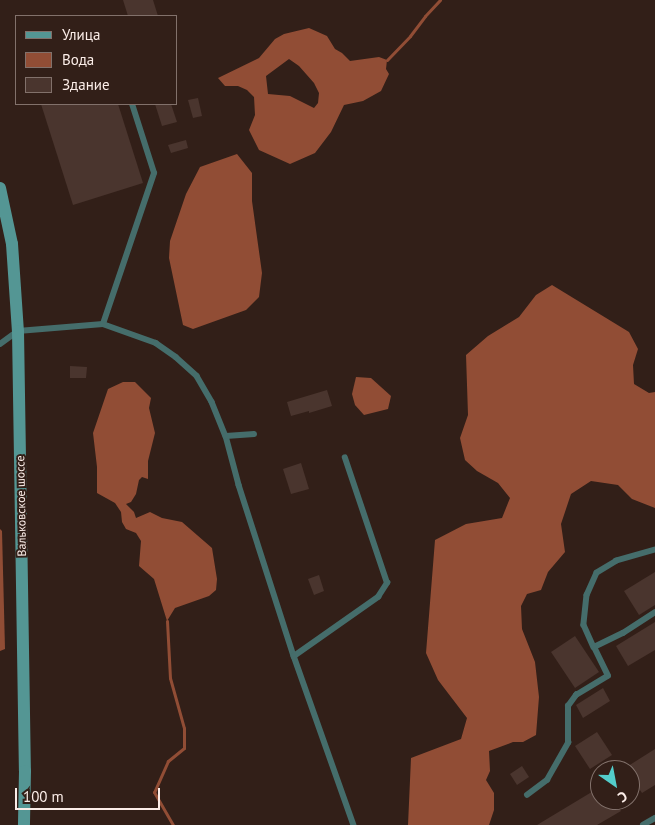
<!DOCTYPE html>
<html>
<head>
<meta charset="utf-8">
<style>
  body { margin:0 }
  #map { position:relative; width:655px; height:825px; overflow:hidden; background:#321f18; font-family:"PT Sans",sans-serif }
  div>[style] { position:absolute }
  .water>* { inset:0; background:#914d35 }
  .stream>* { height:3px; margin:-1.5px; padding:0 1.5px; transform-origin:1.5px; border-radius:1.5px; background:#914d35 }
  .building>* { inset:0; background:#4a352e }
  .service>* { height:5.5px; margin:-2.75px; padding:0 2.75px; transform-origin:2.75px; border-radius:2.75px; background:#456d6b }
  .secondary>* { height:12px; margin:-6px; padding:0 6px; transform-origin:6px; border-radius:6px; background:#549694 }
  span { translate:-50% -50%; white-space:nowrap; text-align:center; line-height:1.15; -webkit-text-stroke:4px #321f18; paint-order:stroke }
  .street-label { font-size:12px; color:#fbede8 }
  .legend { position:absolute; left:15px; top:15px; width:162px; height:90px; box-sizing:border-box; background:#321f18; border:1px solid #82716b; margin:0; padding:6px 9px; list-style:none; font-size:15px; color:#fbede8 }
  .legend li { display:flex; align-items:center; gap:10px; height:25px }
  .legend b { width:25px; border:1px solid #82716b }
  .north { position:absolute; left:590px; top:760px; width:50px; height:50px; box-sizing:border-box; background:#321f18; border:1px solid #82716b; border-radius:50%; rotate:147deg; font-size:14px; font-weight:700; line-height:20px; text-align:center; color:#fbede8 }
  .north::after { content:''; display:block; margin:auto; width:18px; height:22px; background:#53cdcb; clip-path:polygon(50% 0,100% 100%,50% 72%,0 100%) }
  .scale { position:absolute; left:15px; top:788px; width:145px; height:22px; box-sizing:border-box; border:2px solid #fbede8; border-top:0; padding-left:6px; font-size:15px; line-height:18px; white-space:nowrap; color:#fbede8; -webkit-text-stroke:4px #321f18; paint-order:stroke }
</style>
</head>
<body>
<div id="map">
  <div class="water">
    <div style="clip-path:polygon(evenodd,309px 28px,327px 36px,335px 49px,342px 53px,350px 61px,379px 57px,387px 60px,386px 69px,389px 74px,381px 91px,363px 101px,344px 105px,331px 132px,315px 153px,290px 164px,259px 150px,249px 130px,255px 115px,254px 97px,247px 90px,238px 86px,225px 86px,218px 78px,259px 58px,275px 39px,284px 34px,309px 28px,289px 59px,299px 66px,314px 83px,319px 93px,318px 103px,314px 108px,290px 96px,268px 94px,266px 76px,289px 59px)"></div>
    <div style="clip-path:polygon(237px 154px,252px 173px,252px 201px,262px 273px,259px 297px,246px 310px,193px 329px,183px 325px,169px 258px,170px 241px,186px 194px,200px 167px)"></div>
    <div style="clip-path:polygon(552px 285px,629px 332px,638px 349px,633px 365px,634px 384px,649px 393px,655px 392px,655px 508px,632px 499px,618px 485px,591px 481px,571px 494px,561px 524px,565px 552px,548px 572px,541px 590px,527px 594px,521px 606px,522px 629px,535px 662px,539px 697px,536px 735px,523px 742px,513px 742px,489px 751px,490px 771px,486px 780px,494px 793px,494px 810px,489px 825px,408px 825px,411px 758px,461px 739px,467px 718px,438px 680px,426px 653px,435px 540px,466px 524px,502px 518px,510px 498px,498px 483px,477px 471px,465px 460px,460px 438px,468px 415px,466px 355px,488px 336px,519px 317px,536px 295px)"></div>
    <div style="clip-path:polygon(356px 377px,371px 378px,391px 396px,388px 409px,364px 415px,355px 405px,352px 394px)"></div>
    <div style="clip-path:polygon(123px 382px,135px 382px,151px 398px,149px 408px,155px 433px,148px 461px,148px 479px,142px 477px,139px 480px,136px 494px,131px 502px,126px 504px,134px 512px,136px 518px,150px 512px,162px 518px,182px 522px,212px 548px,217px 579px,216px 590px,209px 596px,175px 608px,167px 621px,154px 579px,139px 566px,141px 541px,136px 533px,126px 529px,122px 522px,121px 512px,115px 503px,97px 493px,97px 467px,93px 433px,108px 389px)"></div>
    <div style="clip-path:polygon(0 529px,2px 531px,5px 649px,0 651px)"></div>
  </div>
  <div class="stream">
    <div style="left:387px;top:60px;width:33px;rotate:-46deg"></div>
    <div style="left:410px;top:36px;width:25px;rotate:-53deg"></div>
    <div style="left:425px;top:16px;width:22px;rotate:-47deg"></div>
    <div style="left:167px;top:621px;width:57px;rotate:87deg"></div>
    <div style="left:170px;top:678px;width:52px;rotate:74.4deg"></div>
    <div style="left:184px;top:728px;width:20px;rotate:90deg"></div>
    <div style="left:184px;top:748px;width:21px;rotate:141deg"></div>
    <div style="left:168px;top:761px;width:34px;rotate:114deg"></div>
    <div style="left:154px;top:792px;width:38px;rotate:60deg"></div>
  </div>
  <div class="building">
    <div style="clip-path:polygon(123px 0,153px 0,158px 16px,128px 16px)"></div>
    <div style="clip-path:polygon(198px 98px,202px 116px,193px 118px,188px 100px)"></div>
    <div style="clip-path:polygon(41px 104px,118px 104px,143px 183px,73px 205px)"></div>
    <div style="clip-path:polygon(155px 104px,171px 104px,177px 122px,162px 126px)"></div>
    <div style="clip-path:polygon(186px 140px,188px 148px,171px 153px,168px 145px)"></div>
    <div style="clip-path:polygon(70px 366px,87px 367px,86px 378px,70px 378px)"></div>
    <div style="clip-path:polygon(327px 390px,332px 406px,309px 413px,309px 411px,291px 416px,287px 402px)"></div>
    <div style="clip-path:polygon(301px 463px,309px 489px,291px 494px,283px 469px)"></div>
    <div style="clip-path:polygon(655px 572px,655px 605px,639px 615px,624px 591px)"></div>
    <div style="clip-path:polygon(319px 575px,324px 591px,314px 595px,308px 579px)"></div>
    <div style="clip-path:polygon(655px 622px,655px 650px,628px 666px,616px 646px)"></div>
    <div style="clip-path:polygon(575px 636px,599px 672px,575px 688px,551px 652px)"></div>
    <div style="clip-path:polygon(603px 688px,610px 701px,583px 718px,576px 705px)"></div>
    <div style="clip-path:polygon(597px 732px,612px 755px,590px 769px,575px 746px)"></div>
    <div style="clip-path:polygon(655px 749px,655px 785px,642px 793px,630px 775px,630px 770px,625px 768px)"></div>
    <div style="clip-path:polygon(522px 766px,529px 777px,517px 785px,510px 774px)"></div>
    <div style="clip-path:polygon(600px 787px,600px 800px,614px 800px,621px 811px,597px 825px,537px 825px)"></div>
  </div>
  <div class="service">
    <div style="left:103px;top:324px;width:159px;rotate:-71.3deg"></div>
    <div style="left:154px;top:173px;width:72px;rotate:-107.7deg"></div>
    <div style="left:0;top:344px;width:22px;rotate:-36deg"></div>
    <div style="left:18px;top:331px;width:85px;rotate:-4.7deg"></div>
    <div style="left:103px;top:324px;width:56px;rotate:19.7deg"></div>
    <div style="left:156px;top:343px;width:24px;rotate:35deg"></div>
    <div style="left:176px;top:357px;width:28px;rotate:42deg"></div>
    <div style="left:197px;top:376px;width:30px;rotate:60deg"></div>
    <div style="left:212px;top:402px;width:37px;rotate:68deg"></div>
    <div style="left:226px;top:436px;width:51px;rotate:75.1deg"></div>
    <div style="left:239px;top:485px;width:180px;rotate:72.2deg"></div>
    <div style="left:294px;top:656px;width:179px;rotate:70.5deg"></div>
    <div style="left:226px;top:436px;width:28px;rotate:-4deg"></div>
    <div style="left:655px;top:550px;width:40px;rotate:164deg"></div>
    <div style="left:617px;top:561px;width:23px;rotate:149deg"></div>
    <div style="left:597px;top:573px;width:24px;rotate:114deg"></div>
    <div style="left:587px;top:595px;width:30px;rotate:96deg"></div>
    <div style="left:584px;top:625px;width:24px;rotate:66deg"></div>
    <div style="left:594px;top:647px;width:32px;rotate:-26deg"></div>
    <div style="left:623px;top:633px;width:38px;rotate:-33deg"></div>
    <div style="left:294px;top:656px;width:103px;rotate:-35.1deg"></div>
    <div style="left:378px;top:597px;width:17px;rotate:-57deg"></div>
    <div style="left:387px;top:583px;width:132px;rotate:-108.6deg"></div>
    <div style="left:527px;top:795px;width:25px;rotate:-37deg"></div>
    <div style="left:547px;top:780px;width:43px;rotate:-60.4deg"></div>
    <div style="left:568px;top:743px;width:37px;rotate:-90deg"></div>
    <div style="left:568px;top:706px;width:14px;rotate:-54deg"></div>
    <div style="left:576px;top:695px;width:37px;rotate:-31deg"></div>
    <div style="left:608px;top:676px;width:32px;rotate:-116deg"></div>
    <div style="left:643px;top:825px;width:14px;rotate:-30deg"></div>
  </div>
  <div class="secondary">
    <div style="left:0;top:188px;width:57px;rotate:77.9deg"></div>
    <div style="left:12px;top:244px;width:87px;rotate:86.1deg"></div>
    <div style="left:18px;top:331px;width:440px;rotate:89.1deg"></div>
    <div style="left:25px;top:771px;width:54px;rotate:91.1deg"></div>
  </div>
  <div class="street-label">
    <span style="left:21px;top:506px;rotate:-91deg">Вальковское шоссе</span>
  </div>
  <ul class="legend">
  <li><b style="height:6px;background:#549694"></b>Улица</li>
  <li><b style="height:14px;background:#914d35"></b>Вода</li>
  <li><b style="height:14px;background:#4a352e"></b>Здание</li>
  </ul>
  <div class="north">С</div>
  <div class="scale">100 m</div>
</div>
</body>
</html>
